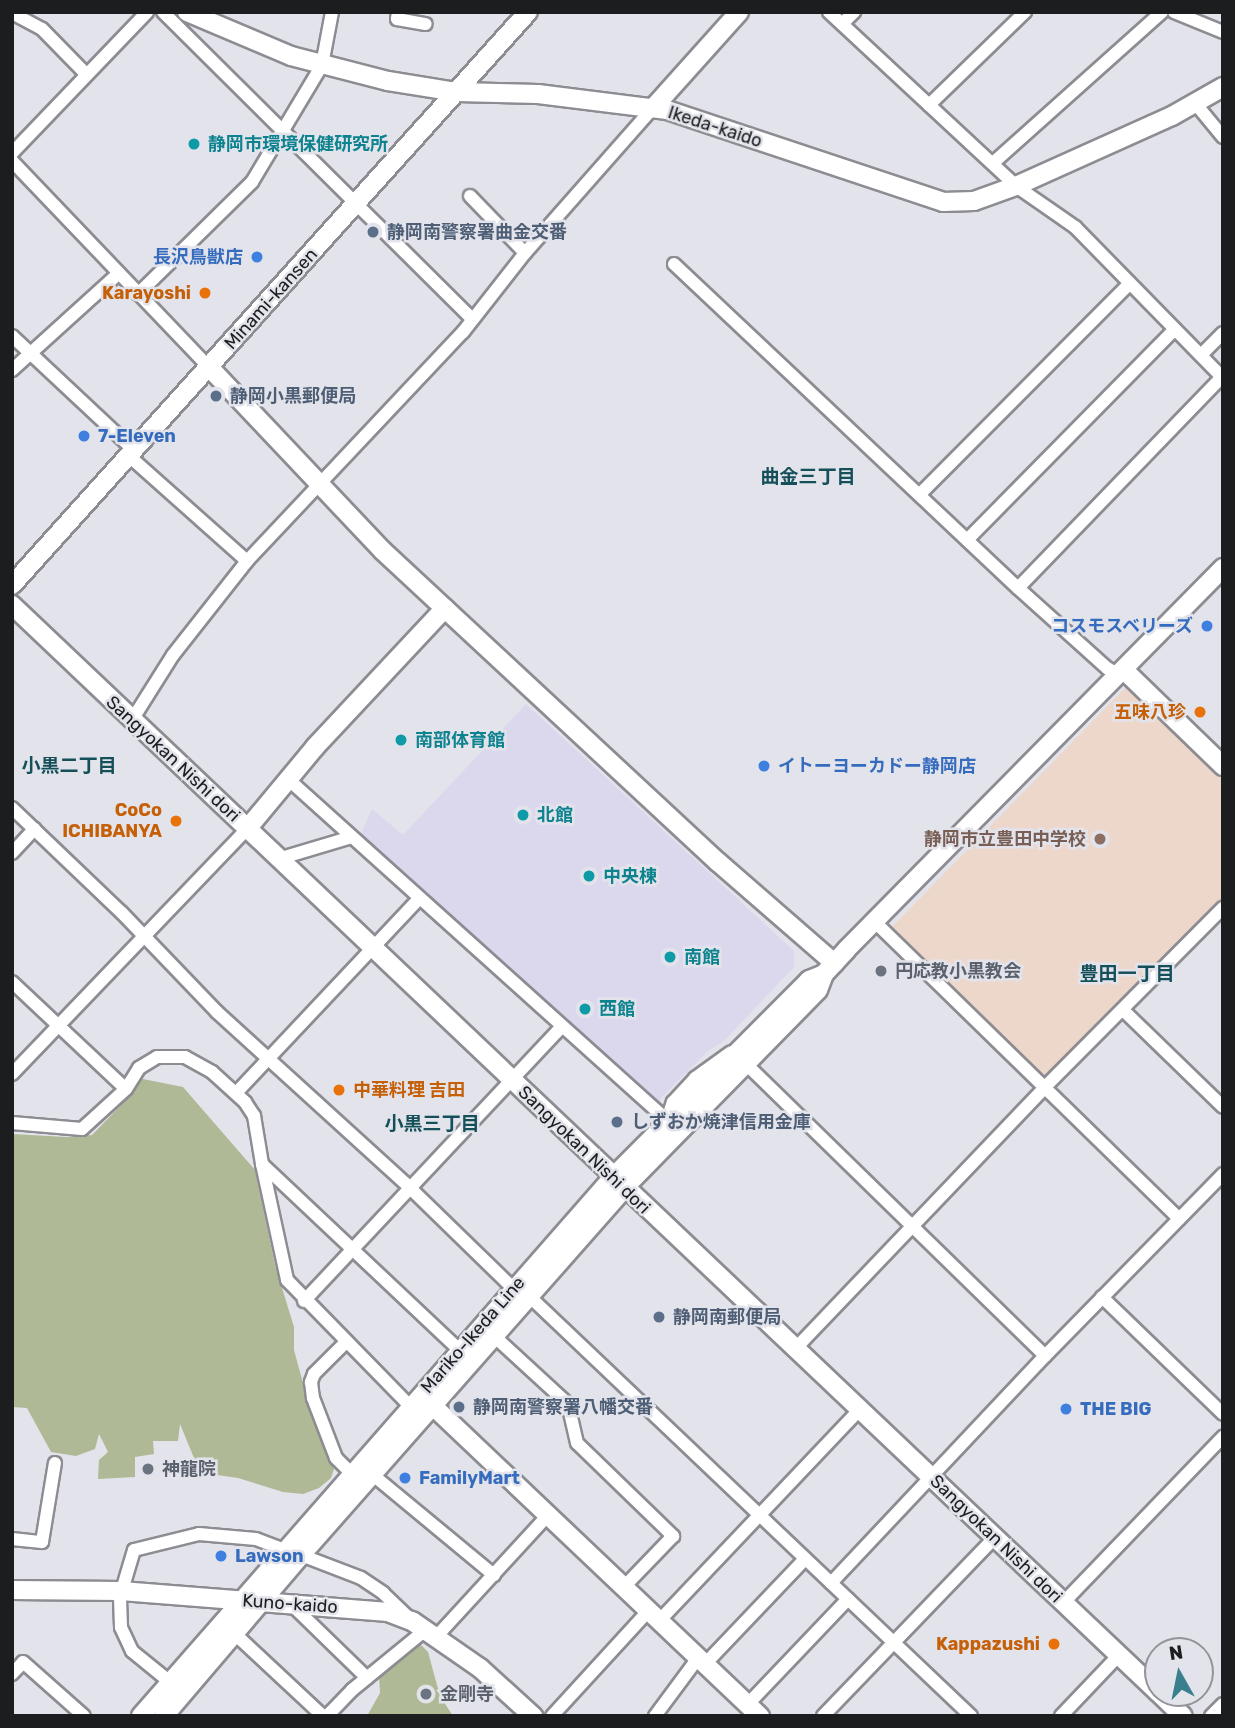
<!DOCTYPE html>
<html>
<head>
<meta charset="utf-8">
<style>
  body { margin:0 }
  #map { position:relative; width:1235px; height:1728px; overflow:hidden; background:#e3e4eb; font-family:Rubik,"Noto Sans JP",sans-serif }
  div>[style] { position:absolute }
  .commercial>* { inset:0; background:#dbd8ee }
  .education>* { inset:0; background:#edd6ca }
  .green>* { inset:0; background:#afb995 }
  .roads { filter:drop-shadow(2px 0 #8c8c92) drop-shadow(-2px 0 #8c8c92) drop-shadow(0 2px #8c8c92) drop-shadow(0 -2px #8c8c92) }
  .street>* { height:12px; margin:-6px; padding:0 6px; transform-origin:6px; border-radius:6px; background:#fff }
  .secondary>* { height:18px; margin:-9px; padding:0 9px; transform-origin:9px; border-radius:9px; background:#fff }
  .dots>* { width:19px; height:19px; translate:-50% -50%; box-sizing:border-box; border:4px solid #e3e4eb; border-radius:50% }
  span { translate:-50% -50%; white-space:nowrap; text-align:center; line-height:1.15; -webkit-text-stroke:5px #e3e4eb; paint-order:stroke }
  .street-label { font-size:18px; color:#1c1d1f }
  .culture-label { font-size:18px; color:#0d838f; font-weight:700 }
  .left { translate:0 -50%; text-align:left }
  .service-label { font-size:18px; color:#4e5e75; font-weight:700 }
  .shop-label { font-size:18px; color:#366cbe; font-weight:700 }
  .right { translate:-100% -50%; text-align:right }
  .food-label { font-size:18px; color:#c56008; font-weight:700 }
  .education-label { font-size:18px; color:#785e54; font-weight:700 }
  .worship-label { font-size:18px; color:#5b616d; font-weight:700 }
  .neighbourhood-label { font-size:19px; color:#154f59; font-weight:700 }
  .frame { position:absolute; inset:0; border:14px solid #1c1d1f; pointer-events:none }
  .north { position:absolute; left:1144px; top:1637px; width:70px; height:70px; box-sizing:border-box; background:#e3e4eb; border:2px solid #939499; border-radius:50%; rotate:351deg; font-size:19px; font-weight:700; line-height:28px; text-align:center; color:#1c1d1f }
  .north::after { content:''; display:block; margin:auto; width:24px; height:32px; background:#3a7f8d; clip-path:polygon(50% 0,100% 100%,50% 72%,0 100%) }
</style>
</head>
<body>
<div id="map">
  <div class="commercial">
    <div style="clip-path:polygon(526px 704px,794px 951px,794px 967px,724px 1041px,708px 1051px,661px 1098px,658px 1106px,360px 836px,372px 809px,403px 835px)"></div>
  </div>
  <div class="education">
    <div style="clip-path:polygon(1128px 685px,1223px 777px,1223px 901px,1046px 1082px,889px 930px)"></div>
  </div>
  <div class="green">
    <div style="clip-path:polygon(138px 1078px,183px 1087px,255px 1170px,275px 1265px,294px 1327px,294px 1350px,306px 1394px,334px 1469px,331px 1478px,319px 1488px,303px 1494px,283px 1492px,238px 1478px,210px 1474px,194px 1458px,180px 1424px,178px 1441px,153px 1441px,154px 1454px,135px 1457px,135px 1477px,98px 1479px,99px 1460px,108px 1452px,99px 1434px,95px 1449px,76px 1456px,51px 1452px,27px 1408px,12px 1407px,12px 1134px,66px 1137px,92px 1135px,128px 1098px)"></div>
    <div style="clip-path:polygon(420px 1644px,428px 1652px,440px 1696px,453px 1716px,367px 1716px,380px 1693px,379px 1675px)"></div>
  </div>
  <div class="roads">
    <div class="street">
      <div style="left:163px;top:12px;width:434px;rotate:44.8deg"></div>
      <div style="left:398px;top:12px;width:7px;rotate:98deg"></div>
      <div style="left:397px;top:19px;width:29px;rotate:10deg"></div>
      <div style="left:829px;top:12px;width:255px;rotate:42.9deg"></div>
      <div style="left:1016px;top:186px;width:72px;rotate:34.8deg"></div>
      <div style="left:1075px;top:227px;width:211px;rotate:45.6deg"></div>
      <div style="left:1174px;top:12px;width:53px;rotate:22.2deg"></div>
      <div style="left:12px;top:13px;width:34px;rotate:28deg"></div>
      <div style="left:42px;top:29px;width:64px;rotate:45.6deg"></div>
      <div style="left:843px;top:23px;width:16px;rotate:-45deg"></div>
      <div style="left:1195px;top:103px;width:44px;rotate:50.5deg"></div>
      <div style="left:929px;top:105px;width:134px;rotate:-44.1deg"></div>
      <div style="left:12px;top:153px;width:195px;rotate:-46.2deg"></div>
      <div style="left:12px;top:161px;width:285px;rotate:46.3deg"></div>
      <div style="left:993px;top:163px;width:227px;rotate:-41.8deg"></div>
      <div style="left:470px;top:196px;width:79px;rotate:46deg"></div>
      <div style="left:674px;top:264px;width:473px;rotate:43.3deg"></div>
      <div style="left:1018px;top:588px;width:120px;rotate:42deg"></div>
      <div style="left:1107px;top:668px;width:14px;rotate:30deg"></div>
      <div style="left:138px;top:294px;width:160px;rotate:-44.5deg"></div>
      <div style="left:252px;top:182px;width:136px;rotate:-59.1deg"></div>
      <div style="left:322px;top:65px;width:54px;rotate:-79.3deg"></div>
      <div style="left:12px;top:336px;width:167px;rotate:43.1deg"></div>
      <div style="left:1201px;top:355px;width:31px;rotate:-45deg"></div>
      <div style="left:12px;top:370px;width:143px;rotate:-42.2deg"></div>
      <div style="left:129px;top:456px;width:158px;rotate:41.7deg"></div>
      <div style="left:920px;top:494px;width:296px;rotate:-45.1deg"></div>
      <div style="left:967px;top:540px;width:295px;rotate:-45.4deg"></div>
      <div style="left:1018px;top:588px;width:295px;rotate:-46deg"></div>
      <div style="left:132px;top:720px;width:77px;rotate:-57.8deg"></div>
      <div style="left:173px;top:655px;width:120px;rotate:-51.8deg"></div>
      <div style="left:247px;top:561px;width:315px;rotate:-46.7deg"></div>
      <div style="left:463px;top:332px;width:100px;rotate:-51.9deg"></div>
      <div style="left:525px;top:253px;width:193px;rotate:-48.6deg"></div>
      <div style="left:289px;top:780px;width:508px;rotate:41.97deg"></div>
      <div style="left:667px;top:1120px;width:19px;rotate:-72deg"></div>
      <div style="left:673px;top:1102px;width:33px;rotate:-47deg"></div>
      <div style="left:695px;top:1078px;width:44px;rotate:-35.8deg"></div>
      <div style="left:12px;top:808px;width:152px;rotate:43.7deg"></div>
      <div style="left:122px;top:913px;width:137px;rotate:46.2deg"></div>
      <div style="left:217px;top:1012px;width:260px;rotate:42.3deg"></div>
      <div style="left:409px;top:1187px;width:153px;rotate:44.2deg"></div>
      <div style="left:12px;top:853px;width:33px;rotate:-47deg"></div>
      <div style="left:278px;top:859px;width:77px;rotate:-16.6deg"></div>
      <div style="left:875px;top:922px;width:425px;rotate:44.3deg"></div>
      <div style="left:12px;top:982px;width:156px;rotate:43.2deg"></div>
      <div style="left:126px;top:1089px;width:25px;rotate:-58deg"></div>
      <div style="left:139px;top:1068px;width:21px;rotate:-31deg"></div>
      <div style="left:157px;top:1057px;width:28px"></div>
      <div style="left:185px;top:1057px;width:31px;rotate:29deg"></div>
      <div style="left:212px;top:1072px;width:45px;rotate:42.3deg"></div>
      <div style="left:245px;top:1102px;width:17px;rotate:57deg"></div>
      <div style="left:254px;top:1116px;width:49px;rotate:80.5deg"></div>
      <div style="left:262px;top:1164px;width:279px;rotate:43.3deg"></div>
      <div style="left:1123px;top:1010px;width:139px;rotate:44.1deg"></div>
      <div style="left:745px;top:1063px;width:419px;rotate:44.3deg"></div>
      <div style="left:12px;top:1074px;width:339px;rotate:-46.2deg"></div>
      <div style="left:236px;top:1093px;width:268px;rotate:-46.7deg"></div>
      <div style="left:12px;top:1123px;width:70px;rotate:4.9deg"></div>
      <div style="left:82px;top:1129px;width:59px;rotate:-42.3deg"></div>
      <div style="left:262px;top:1164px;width:119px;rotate:77.8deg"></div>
      <div style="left:287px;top:1280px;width:177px;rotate:45.7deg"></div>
      <div style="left:529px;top:1296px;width:610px;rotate:43.54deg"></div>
      <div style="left:1102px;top:1297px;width:168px;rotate:44deg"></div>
      <div style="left:304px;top:1301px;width:377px;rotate:-46.8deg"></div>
      <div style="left:494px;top:1336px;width:100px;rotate:42.6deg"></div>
      <div style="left:568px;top:1404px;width:40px;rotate:77deg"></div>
      <div style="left:577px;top:1443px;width:134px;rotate:44.1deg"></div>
      <div style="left:673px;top:1536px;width:71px;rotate:133.9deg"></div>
      <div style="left:345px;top:1343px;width:44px;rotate:135deg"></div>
      <div style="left:314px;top:1374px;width:9px;rotate:111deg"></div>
      <div style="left:311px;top:1382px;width:16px;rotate:83deg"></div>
      <div style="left:313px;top:1398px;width:64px;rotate:69deg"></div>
      <div style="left:336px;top:1458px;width:23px;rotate:45deg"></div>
      <div style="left:352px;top:1474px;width:21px;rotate:3deg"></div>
      <div style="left:373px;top:1475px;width:157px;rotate:39.6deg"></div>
      <div style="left:795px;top:1349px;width:361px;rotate:-46.3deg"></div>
      <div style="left:1044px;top:1088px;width:254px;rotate:-45.2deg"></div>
      <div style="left:12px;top:1539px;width:30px;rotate:6deg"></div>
      <div style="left:42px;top:1542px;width:80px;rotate:-80.7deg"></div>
      <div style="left:301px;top:1555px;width:64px;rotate:21deg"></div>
      <div style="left:361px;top:1578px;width:27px;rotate:34deg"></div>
      <div style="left:383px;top:1593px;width:33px;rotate:44deg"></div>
      <div style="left:831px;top:1583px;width:312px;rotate:-46.7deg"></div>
      <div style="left:1045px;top:1356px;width:255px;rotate:-45.6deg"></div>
      <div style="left:1063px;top:1603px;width:231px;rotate:-46.1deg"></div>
      <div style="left:291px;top:1604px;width:106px;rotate:44.2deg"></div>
      <div style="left:659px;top:1621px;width:291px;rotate:-46.5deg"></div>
      <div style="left:235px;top:1634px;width:120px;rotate:43deg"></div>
      <div style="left:436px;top:1637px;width:166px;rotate:-47.4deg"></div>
      <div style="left:705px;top:1664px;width:145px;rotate:-46.4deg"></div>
      <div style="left:12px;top:1674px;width:16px;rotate:-47deg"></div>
      <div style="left:23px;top:1662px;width:81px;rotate:41.5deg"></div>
      <div style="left:170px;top:1682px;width:49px;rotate:-140.8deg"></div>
      <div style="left:132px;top:1651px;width:26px;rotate:-115deg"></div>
      <div style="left:121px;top:1627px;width:30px;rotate:-92deg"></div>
      <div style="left:120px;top:1597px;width:49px;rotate:-73.4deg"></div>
      <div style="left:134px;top:1550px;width:67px;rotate:-13.8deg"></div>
      <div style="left:199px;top:1534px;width:57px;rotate:5deg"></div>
      <div style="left:256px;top:1539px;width:31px;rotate:21deg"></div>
      <div style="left:748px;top:1704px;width:145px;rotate:-46.4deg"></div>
      <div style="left:327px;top:1716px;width:36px;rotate:-46deg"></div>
      <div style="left:352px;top:1690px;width:93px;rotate:-39.3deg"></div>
      <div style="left:552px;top:1716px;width:144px;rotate:-47.5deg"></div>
      <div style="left:655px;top:1716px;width:72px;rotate:-53.4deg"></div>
      <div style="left:823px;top:1716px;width:247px;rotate:-46.1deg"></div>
      <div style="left:1061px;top:1716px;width:84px;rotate:-46.4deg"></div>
      <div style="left:1211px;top:1716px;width:17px;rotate:-45deg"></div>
    </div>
    <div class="secondary">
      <div style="left:187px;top:12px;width:113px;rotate:22.9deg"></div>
      <div style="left:291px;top:56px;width:100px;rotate:14.5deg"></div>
      <div style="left:388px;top:81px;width:70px;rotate:9.1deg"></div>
      <div style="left:457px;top:92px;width:81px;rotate:1.4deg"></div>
      <div style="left:538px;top:94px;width:130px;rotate:7.1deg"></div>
      <div style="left:667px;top:110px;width:291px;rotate:18.4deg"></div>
      <div style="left:943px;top:202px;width:31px;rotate:-2deg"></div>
      <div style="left:974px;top:201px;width:45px;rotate:-19.7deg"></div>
      <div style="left:1016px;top:186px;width:171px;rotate:-24.2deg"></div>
      <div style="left:1172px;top:116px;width:59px;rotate:-29.6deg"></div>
      <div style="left:653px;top:108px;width:129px;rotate:-48.1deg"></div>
      <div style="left:209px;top:367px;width:253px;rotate:46.6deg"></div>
      <div style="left:383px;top:551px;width:457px;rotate:42.9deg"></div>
      <div style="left:718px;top:862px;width:154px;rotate:41deg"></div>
      <div style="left:12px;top:585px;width:771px;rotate:-48deg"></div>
      <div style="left:12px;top:605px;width:1580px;rotate:43.49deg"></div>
      <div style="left:1124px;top:670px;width:138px;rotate:44.1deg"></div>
      <div style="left:247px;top:829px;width:107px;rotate:-50.3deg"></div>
      <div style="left:315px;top:747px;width:190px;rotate:-46.9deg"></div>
      <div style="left:421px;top:1406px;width:12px"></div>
      <div style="left:433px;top:1406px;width:451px;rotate:43.5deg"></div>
      <div style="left:12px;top:1590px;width:109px;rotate:0.5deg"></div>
      <div style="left:121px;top:1591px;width:268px;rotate:4.5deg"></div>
      <div style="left:388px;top:1612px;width:26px;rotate:21deg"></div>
      <div style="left:412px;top:1621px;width:83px;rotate:34.7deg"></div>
      <div style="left:480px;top:1668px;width:72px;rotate:42.2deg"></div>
      <div style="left:1159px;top:1693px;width:33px;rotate:44deg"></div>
      <div style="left:141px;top:1716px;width:716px;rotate:-48.79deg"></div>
      <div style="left:613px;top:1177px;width:278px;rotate:-45.1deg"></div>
      <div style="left:809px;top:980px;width:16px;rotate:-22deg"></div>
      <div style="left:164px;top:1716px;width:211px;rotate:-49.6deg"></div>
      <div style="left:301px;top:1555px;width:489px;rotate:-48.6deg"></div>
      <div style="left:624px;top:1188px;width:277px;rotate:-45.6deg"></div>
      <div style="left:818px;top:990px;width:17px;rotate:-69deg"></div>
      <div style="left:824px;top:974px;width:33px;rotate:-47deg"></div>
      <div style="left:846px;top:950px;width:537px;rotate:-45.38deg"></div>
    </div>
  </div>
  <div class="dots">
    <div style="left:194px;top:144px;background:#0f9aa8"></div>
    <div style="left:373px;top:232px;background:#5c6f8a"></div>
    <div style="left:257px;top:257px;background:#3f7fe0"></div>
    <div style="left:205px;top:293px;background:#e8710a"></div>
    <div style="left:216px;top:396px;background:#5c6f8a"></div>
    <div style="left:84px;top:436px;background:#3f7fe0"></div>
    <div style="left:1207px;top:626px;background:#3f7fe0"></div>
    <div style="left:1200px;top:712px;background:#e8710a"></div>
    <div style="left:401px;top:740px;background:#0f9aa8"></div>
    <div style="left:764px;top:766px;background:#3f7fe0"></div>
    <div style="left:523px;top:815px;background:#0f9aa8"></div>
    <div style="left:176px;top:821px;background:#e8710a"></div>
    <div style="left:1100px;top:839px;background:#8d6e63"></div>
    <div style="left:589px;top:876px;background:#0f9aa8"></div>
    <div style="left:670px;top:957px;background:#0f9aa8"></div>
    <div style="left:881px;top:971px;background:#6b7280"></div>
    <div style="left:585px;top:1009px;background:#0f9aa8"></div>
    <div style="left:339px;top:1090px;background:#e8710a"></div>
    <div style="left:617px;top:1122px;background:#5c6f8a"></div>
    <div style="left:659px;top:1317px;background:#5c6f8a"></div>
    <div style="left:459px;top:1407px;background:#5c6f8a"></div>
    <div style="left:1066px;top:1409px;background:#3f7fe0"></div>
    <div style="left:148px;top:1469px;background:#6b7280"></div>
    <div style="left:405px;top:1478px;background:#3f7fe0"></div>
    <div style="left:221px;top:1556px;background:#3f7fe0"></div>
    <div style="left:1054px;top:1644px;background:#e8710a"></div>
    <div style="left:426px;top:1694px;background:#6b7280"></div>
  </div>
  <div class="street-label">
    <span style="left:715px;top:127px;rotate:18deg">Ikeda-kaido</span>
    <span style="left:271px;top:299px;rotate:-48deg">Minami-kansen</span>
    <span style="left:173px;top:759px;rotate:43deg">Sangyokan Nishi dori</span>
    <span style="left:584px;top:1150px;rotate:44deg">Sangyokan Nishi dori</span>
    <span style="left:473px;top:1335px;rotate:-49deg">Mariko-Ikeda Line</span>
    <span style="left:996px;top:1539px;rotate:44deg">Sangyokan Nishi dori</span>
    <span style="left:290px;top:1604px;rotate:4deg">Kuno-kaido</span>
  </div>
  <div class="culture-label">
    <span class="left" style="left:208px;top:144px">静岡市環境保健研究所</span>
    <span class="left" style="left:415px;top:740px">南部体育館</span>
    <span class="left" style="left:537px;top:815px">北館</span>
    <span class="left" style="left:603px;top:876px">中央棟</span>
    <span class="left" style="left:684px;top:957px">南館</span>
    <span class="left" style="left:599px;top:1009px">西館</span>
  </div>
  <div class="service-label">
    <span class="left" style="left:387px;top:232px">静岡南警察署曲金交番</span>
    <span class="left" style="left:230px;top:396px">静岡小黒郵便局</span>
    <span class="left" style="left:631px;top:1122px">しずおか焼津信用金庫</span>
    <span class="left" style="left:673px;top:1317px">静岡南郵便局</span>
    <span class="left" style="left:473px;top:1407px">静岡南警察署八幡交番</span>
  </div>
  <div class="shop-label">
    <span class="right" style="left:243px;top:257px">長沢鳥獣店</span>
    <span class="left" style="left:98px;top:436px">7-Eleven</span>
    <span class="right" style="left:1193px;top:626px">コスモスベリーズ</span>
    <span class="left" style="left:778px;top:766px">イトーヨーカドー静岡店</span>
    <span class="left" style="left:1080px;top:1409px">THE BIG</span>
    <span class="left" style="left:419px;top:1478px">FamilyMart</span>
    <span class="left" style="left:235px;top:1556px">Lawson</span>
  </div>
  <div class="food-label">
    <span class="right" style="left:191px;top:293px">Karayoshi</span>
    <span class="right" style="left:1186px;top:712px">五味八珍</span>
    <span class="right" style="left:162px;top:821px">CoCo<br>ICHIBANYA</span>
    <span class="left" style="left:353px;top:1090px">中華料理 吉田</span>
    <span class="right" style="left:1040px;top:1644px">Kappazushi</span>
  </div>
  <div class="education-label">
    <span class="right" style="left:1086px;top:839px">静岡市立豊田中学校</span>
  </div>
  <div class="worship-label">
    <span class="left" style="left:895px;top:971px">円応教小黒教会</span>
    <span class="left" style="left:162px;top:1469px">神龍院</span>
    <span class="left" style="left:440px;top:1694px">金剛寺</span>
  </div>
  <div class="neighbourhood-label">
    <span style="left:808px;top:477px">曲金三丁目</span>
    <span style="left:69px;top:766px">小黒二丁目</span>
    <span style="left:1127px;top:974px">豊田一丁目</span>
    <span style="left:432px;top:1124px">小黒三丁目</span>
  </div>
  <div class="frame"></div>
  <div class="north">N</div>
</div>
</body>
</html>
